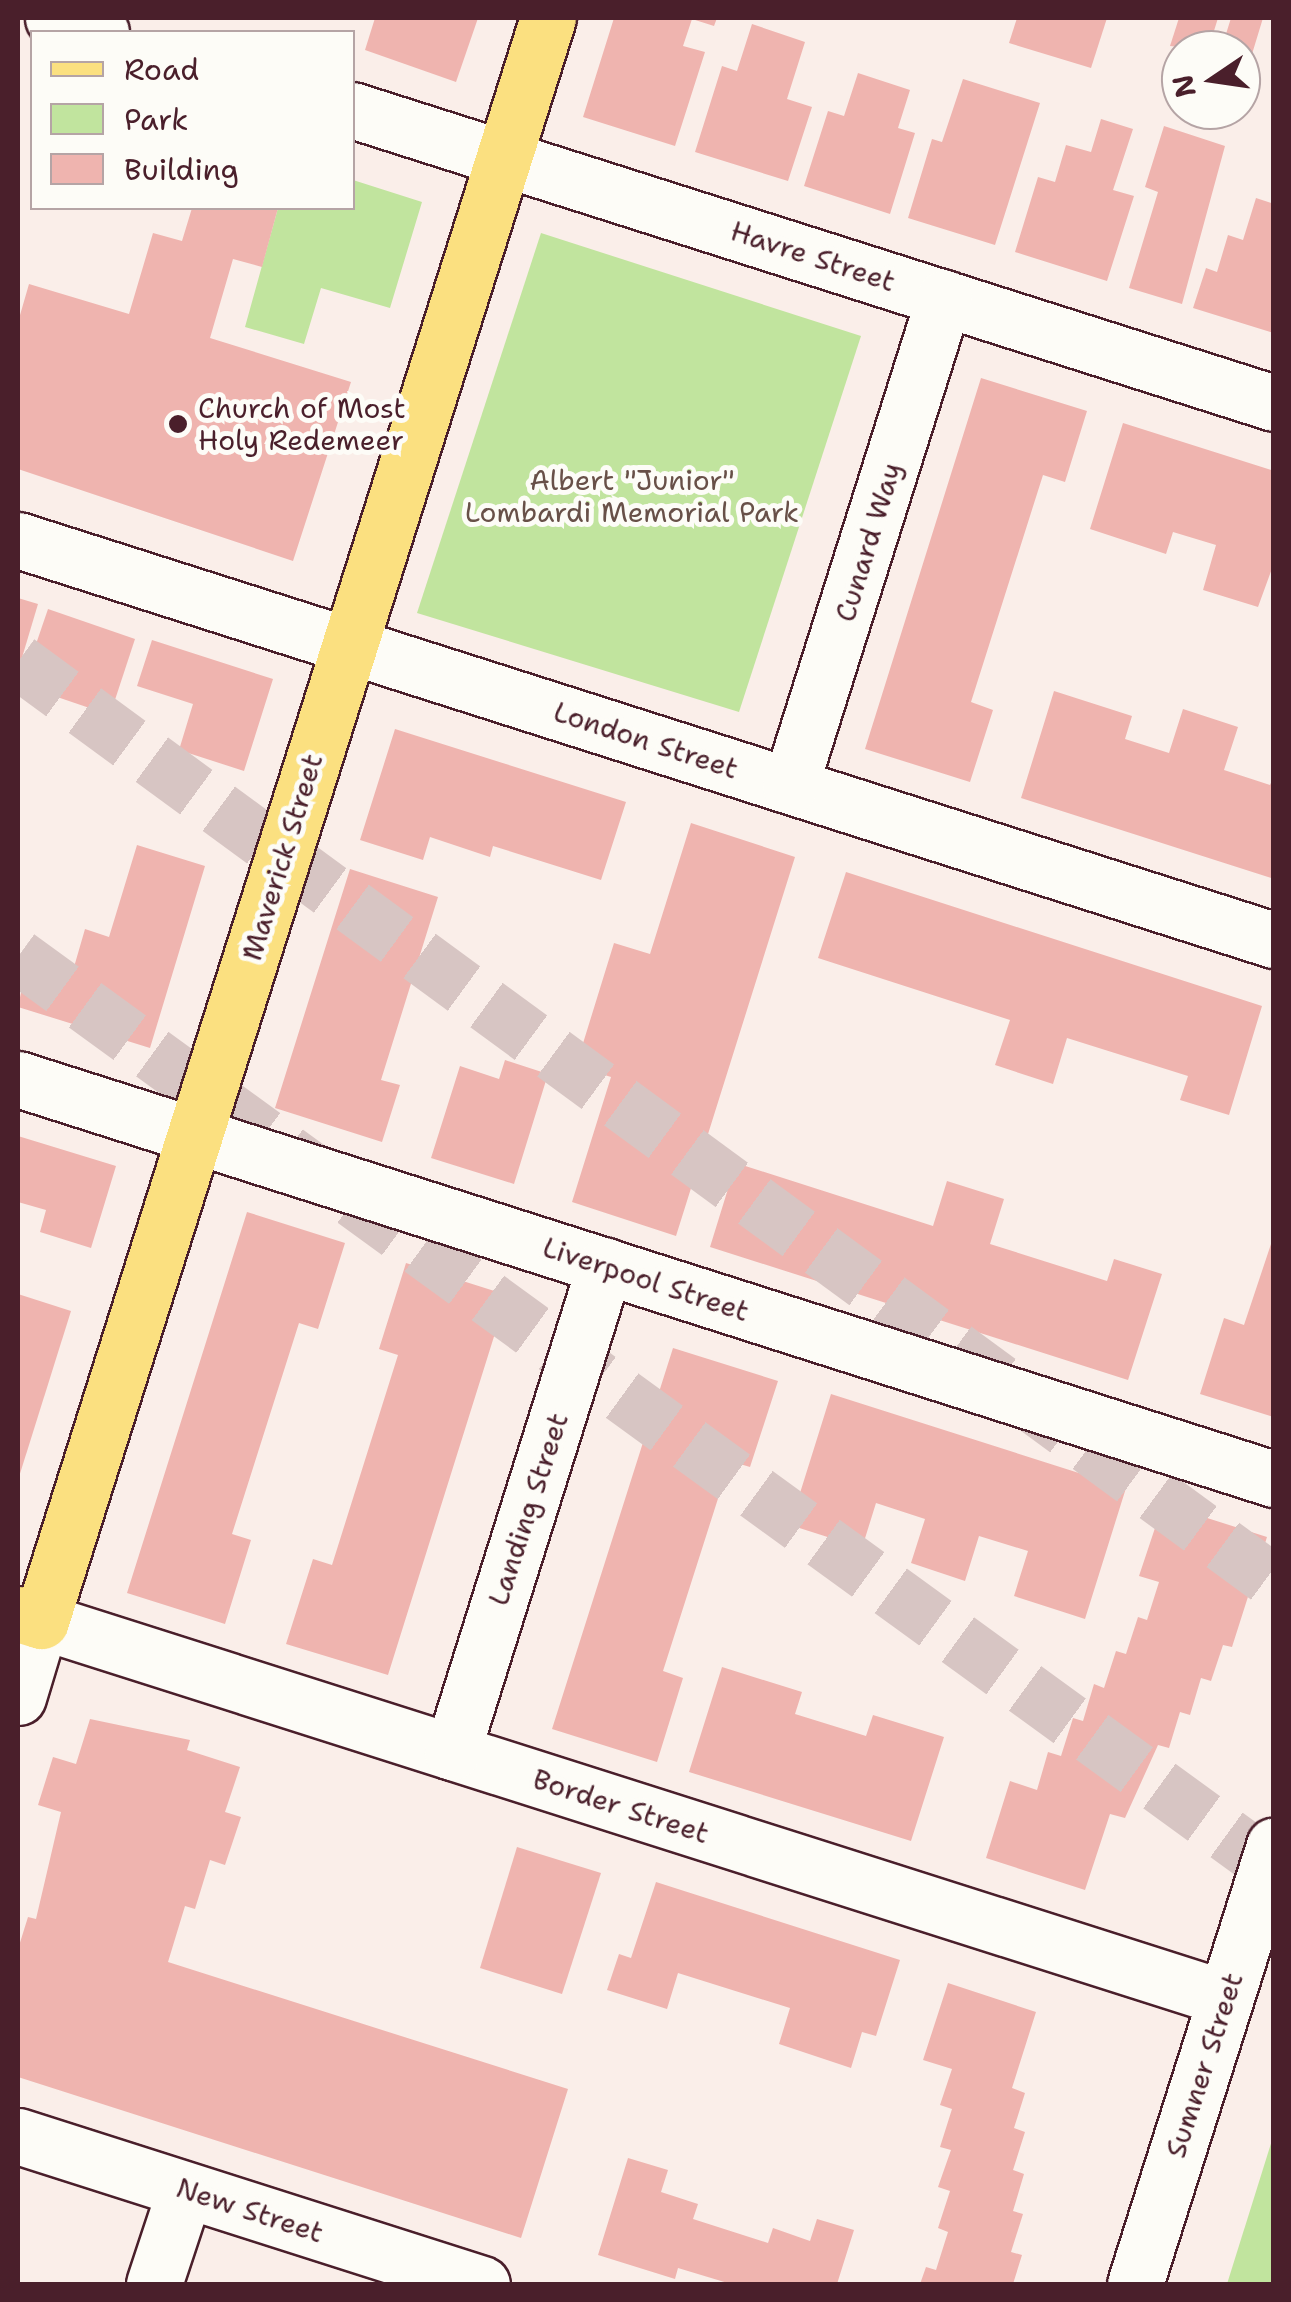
<!DOCTYPE html>
<html>
<head>
<meta charset="utf-8">
<style>
  body { margin:0 }
  #map { position:relative; width:1291px; height:2302px; overflow:hidden; background:#faeee9; font-family:"Shantell Sans",sans-serif }
  div>[style] { position:absolute }
  .green>* { inset:0; background:#c1e49e }
  .building>* { inset:0; background:#efb4af }
  .highway-tunnel>* { height:55px; margin-top:-27.5px; transform-origin:0; background:repeating-linear-gradient(90deg,#d7c5c3 0 55px,transparent 0 83px) }
  .roads { filter:drop-shadow(2px 0 #4a1f2b) drop-shadow(-2px 0 #4a1f2b) drop-shadow(0 2px #4a1f2b) drop-shadow(0 -2px #4a1f2b) }
  .minor>* { height:55px; margin:-27.5px; padding:0 27.5px; transform-origin:27.5px; border-radius:27.5px; background:#fdfcf7 }
  .major>* { height:55px; margin:-27.5px; padding:0 27.5px; transform-origin:27.5px; border-radius:27.5px; background:#fbe080 }
  .dots>* { width:28px; height:28px; translate:-50% -50%; box-sizing:border-box; border:5px solid #fdfcf7; border-radius:50% }
  span { translate:-50% -50%; white-space:nowrap; text-align:center; line-height:1.15; -webkit-text-stroke:10px #fdfcf7; paint-order:stroke }
  .street-label { font-size:28px; color:#4a1f2b }
  .poi-label { font-size:28px; color:#4a1f2b }
  .left { translate:0 -50%; text-align:left }
  .park-label { font-size:28px; color:#685048 }
  .frame { position:absolute; inset:0; border:20px solid #4a1f2b; pointer-events:none }
  .legend { position:absolute; left:30px; top:30px; width:325px; height:180px; box-sizing:border-box; background:#fdfcf7; border:2px solid #b5a4a5; margin:0; padding:12px 18px; list-style:none; font-size:30px; color:#4a1f2b }
  .legend li { display:flex; align-items:center; gap:20px; height:50px }
  .legend b { width:50px; border:2px solid #b5a4a5 }
  .north { position:absolute; left:1161px; top:30px; width:100px; height:100px; box-sizing:border-box; background:#fdfcf7; border:2px solid #b5a4a5; border-radius:50%; rotate:257deg; font-size:28px; font-weight:700; line-height:40px; text-align:center; color:#4a1f2b }
  .north::after { content:''; display:block; margin:auto; width:35px; height:45px; background:#4a1f2b; clip-path:polygon(50% 0,100% 100%,50% 72%,0 100%) }
</style>
</head>
<body>
<div id="map">
  <div class="green">
    <div style="clip-path:polygon(353px 180px,422px 202px,390px 308px,321px 288px,304px 344px,245px 327px,278px 208px,352px 208px)"></div>
    <div style="clip-path:polygon(541px 233px,861px 336px,739px 712px,417px 613px)"></div>
    <div style="clip-path:polygon(1273px 2137px,1273px 2284px,1227px 2284px)"></div>
  </div>
  <div class="building">
    <div style="clip-path:polygon(375px 18px,478px 18px,456px 82px,365px 50px)"></div>
    <div style="clip-path:polygon(614px 18px,717px 18px,714px 26px,692px 19px,683px 46px,705px 52px,675px 146px,583px 117px)"></div>
    <div style="clip-path:polygon(1017px 18px,1107px 18px,1091px 68px,1009px 43px)"></div>
    <div style="clip-path:polygon(1179px 18px,1218px 18px,1208px 50px,1170px 46px)"></div>
    <div style="clip-path:polygon(1231px 18px,1263px 18px,1245px 77px,1241px 50px,1221px 50px)"></div>
    <div style="clip-path:polygon(752px 24px,805px 42px,787px 99px,812px 107px,788px 181px,695px 152px,722px 66px,737px 71px)"></div>
    <div style="clip-path:polygon(858px 73px,910px 90px,898px 128px,915px 133px,890px 214px,804px 186px,828px 111px,844px 116px)"></div>
    <div style="clip-path:polygon(963px 79px,1040px 103px,995px 245px,908px 218px,932px 139px,942px 142px)"></div>
    <div style="clip-path:polygon(1101px 119px,1133px 129px,1113px 190px,1134px 196px,1107px 281px,1015px 252px,1038px 177px,1055px 182px,1066px 145px,1091px 152px)"></div>
    <div style="clip-path:polygon(1164px 126px,1225px 146px,1182px 304px,1129px 288px,1158px 192px,1145px 187px)"></div>
    <div style="clip-path:polygon(1256px 198px,1274px 204px,1274px 333px,1193px 308px,1206px 268px,1217px 272px,1228px 235px,1243px 240px)"></div>
    <div style="clip-path:polygon(192px 208px,278px 208px,262px 267px,233px 259px,210px 338px,351px 382px,293px 561px,18px 469px,18px 322px,29px 284px,129px 314px,153px 233px,182px 241px)"></div>
    <div style="clip-path:polygon(981px 378px,1087px 411px,1065px 482px,1043px 475px,971px 702px,993px 710px,970px 782px,865px 749px)"></div>
    <div style="clip-path:polygon(1123px 423px,1274px 471px,1274px 563px,1258px 607px,1203px 590px,1216px 545px,1173px 532px,1166px 554px,1090px 529px)"></div>
    <div style="clip-path:polygon(18px 598px,38px 604px,18px 671px)"></div>
    <div style="clip-path:polygon(48px 609px,135px 639px,110px 715px,22px 685px)"></div>
    <div style="clip-path:polygon(152px 640px,273px 679px,244px 771px,179px 750px,193px 704px,137px 686px)"></div>
    <div style="clip-path:polygon(1054px 691px,1132px 716px,1125px 739px,1169px 753px,1183px 709px,1238px 727px,1224px 770px,1270px 785px,1274px 776px,1274px 879px,1021px 798px)"></div>
    <div style="clip-path:polygon(395px 729px,626px 802px,601px 880px,493px 846px,490px 857px,430px 837px,423px 860px,360px 840px)"></div>
    <div style="clip-path:polygon(691px 823px,795px 857px,676px 1236px,572px 1202px,611px 1077px,576px 1066px,614px 943px,650px 954px)"></div>
    <div style="clip-path:polygon(137px 845px,205px 866px,150px 1048px,18px 1007px,29px 954px,74px 967px,85px 929px,109px 937px)"></div>
    <div style="clip-path:polygon(350px 869px,438px 897px,381px 1080px,400px 1085px,382px 1142px,275px 1108px)"></div>
    <div style="clip-path:polygon(846px 872px,1262px 1006px,1229px 1115px,1180px 1100px,1188px 1076px,1067px 1038px,1053px 1084px,995px 1065px,1010px 1020px,818px 958px)"></div>
    <div style="clip-path:polygon(505px 1060px,548px 1074px,514px 1184px,431px 1158px,460px 1066px,499px 1079px)"></div>
    <div style="clip-path:polygon(18px 1136px,116px 1166px,91px 1248px,40px 1232px,46px 1210px,18px 1202px)"></div>
    <div style="clip-path:polygon(736px 1163px,933px 1226px,947px 1181px,1004px 1199px,990px 1244px,1107px 1281px,1114px 1259px,1162px 1274px,1128px 1380px,710px 1247px)"></div>
    <div style="clip-path:polygon(247px 1212px,345px 1243px,318px 1329px,299px 1323px,232px 1534px,251px 1540px,225px 1624px,127px 1593px)"></div>
    <div style="clip-path:polygon(1274px 1235px,1274px 1417px,1200px 1394px,1224px 1318px,1244px 1325px)"></div>
    <div style="clip-path:polygon(406px 1263px,507px 1295px,388px 1675px,286px 1644px,313px 1559px,332px 1565px,398px 1355px,379px 1349px)"></div>
    <div style="clip-path:polygon(18px 1294px,71px 1311px,18px 1480px)"></div>
    <div style="clip-path:polygon(673px 1348px,778px 1381px,750px 1467px,730px 1461px,663px 1671px,683px 1678px,657px 1762px,552px 1729px)"></div>
    <div style="clip-path:polygon(831px 1394px,1126px 1488px,1085px 1619px,1014px 1596px,1028px 1551px,979px 1536px,965px 1581px,911px 1563px,925px 1519px,876px 1503px,862px 1548px,790px 1525px)"></div>
    <div style="clip-path:polygon(1163px 1504px,1267px 1537px,1232px 1647px,1223px 1645px,1211px 1681px,1201px 1678px,1190px 1715px,1180px 1712px,1169px 1748px,1158px 1745px,1125px 1818px,1110px 1814px,1085px 1890px,986px 1858px,1010px 1781px,1037px 1790px,1048px 1752px,1061px 1756px,1073px 1718px,1083px 1721px,1094px 1684px,1104px 1688px,1116px 1651px,1126px 1654px,1138px 1617px,1147px 1620px,1159px 1582px,1139px 1576px)"></div>
    <div style="clip-path:polygon(722px 1667px,802px 1692px,795px 1714px,866px 1736px,873px 1715px,944px 1737px,911px 1841px,689px 1772px)"></div>
    <div style="clip-path:polygon(90px 1719px,190px 1740px,187px 1750px,240px 1767px,225px 1812px,241px 1817px,225px 1865px,210px 1860px,195px 1909px,185px 1906px,168px 1962px,568px 2089px,521px 2238px,18px 2077px,18px 1949px,28px 1917px,36px 1919px,61px 1812px,38px 1805px,53px 1757px,76px 1764px)"></div>
    <div style="clip-path:polygon(517px 1847px,601px 1873px,562px 1994px,480px 1968px)"></div>
    <div style="clip-path:polygon(656px 1882px,900px 1960px,876px 2036px,862px 2032px,851px 2068px,779px 2044px,790px 2008px,678px 1973px,667px 2009px,607px 1990px,619px 1954px,631px 1958px)"></div>
    <div style="clip-path:polygon(948px 1983px,1036px 2012px,1012px 2088px,1025px 2093px,1014px 2128px,1025px 2132px,1013px 2170px,1024px 2174px,1013px 2211px,1023px 2214px,1011px 2252px,1022px 2255px,1013px 2284px,920px 2284px,926px 2267px,936px 2270px,948px 2232px,938px 2228px,950px 2191px,938px 2187px,951px 2150px,940px 2147px,952px 2109px,940px 2105px,952px 2069px,923px 2060px)"></div>
    <div style="clip-path:polygon(628px 2158px,668px 2170px,661px 2192px,698px 2204px,693px 2219px,768px 2243px,773px 2228px,810px 2241px,817px 2219px,854px 2230px,837px 2284px,731px 2284px,678px 2268px,675px 2279px,598px 2255px)"></div>
  </div>
  <div class="highway-tunnel">
    <div style="left:18px;top:661px;width:1557px;rotate:36.25deg"></div>
    <div style="left:18px;top:956px;width:1553px;rotate:36.01deg"></div>
  </div>
  <div class="roads">
    <div class="minor">
      <div style="left:53px;top:18px;width:50px;rotate:16.3deg"></div>
      <div style="left:352px;top:110px;width:967px;rotate:17.63deg"></div>
      <div style="left:18px;top:540px;width:1318px;rotate:17.67deg"></div>
      <div style="left:790px;top:786px;width:512px;rotate:-72.49deg"></div>
      <div style="left:18px;top:1079px;width:1318px;rotate:17.67deg"></div>
      <div style="left:18px;top:1697px;width:79px;rotate:-73.2deg"></div>
      <div style="left:41px;top:1621px;width:1243px;rotate:17.66deg"></div>
      <div style="left:452px;top:1752px;width:510px;rotate:-72.56deg"></div>
      <div style="left:18px;top:2136px;width:487px;rotate:17.7deg"></div>
      <div style="left:154px;top:2284px;width:99px;rotate:-71.7deg"></div>
      <div style="left:1135px;top:2284px;width:460px;rotate:-72.4deg"></div>
    </div>
    <div class="major">
      <div style="left:18px;top:1614px;width:24px;rotate:17deg"></div>
      <div style="left:41px;top:1621px;width:1681px;rotate:-72.45deg"></div>
    </div>
  </div>
  <div class="dots">
    <div style="left:178px;top:424px;background:#4a1f2b"></div>
  </div>
  <div class="street-label">
    <span style="left:813px;top:256px;rotate:18deg">Havre Street</span>
    <span style="left:868px;top:542px;rotate:-73deg">Cunard Way</span>
    <span style="left:646px;top:740px;rotate:18deg">London Street</span>
    <span style="left:282px;top:857px;rotate:-73deg">Maverick Street</span>
    <span style="left:646px;top:1279px;rotate:18deg">Liverpool Street</span>
    <span style="left:528px;top:1509px;rotate:-72deg">Landing Street</span>
    <span style="left:621px;top:1806px;rotate:18deg">Border Street</span>
    <span style="left:1204px;top:2065px;rotate:-72deg">Sumner Street</span>
    <span style="left:250px;top:2210px;rotate:18deg">New Street</span>
  </div>
  <div class="poi-label">
    <span class="left" style="left:198px;top:424px">Church of Most<br>Holy Redemeer</span>
  </div>
  <div class="park-label">
    <span style="left:632px;top:496px">Albert "Junior"<br>Lombardi Memorial Park</span>
  </div>
  <div class="frame"></div>
  <ul class="legend">
  <li><b style="height:12px;background:#fbe080"></b>Road</li>
  <li><b style="height:28px;background:#c1e49e"></b>Park</li>
  <li><b style="height:28px;background:#efb4af"></b>Building</li>
  </ul>
  <div class="north">N</div>
</div>
</body>
</html>
